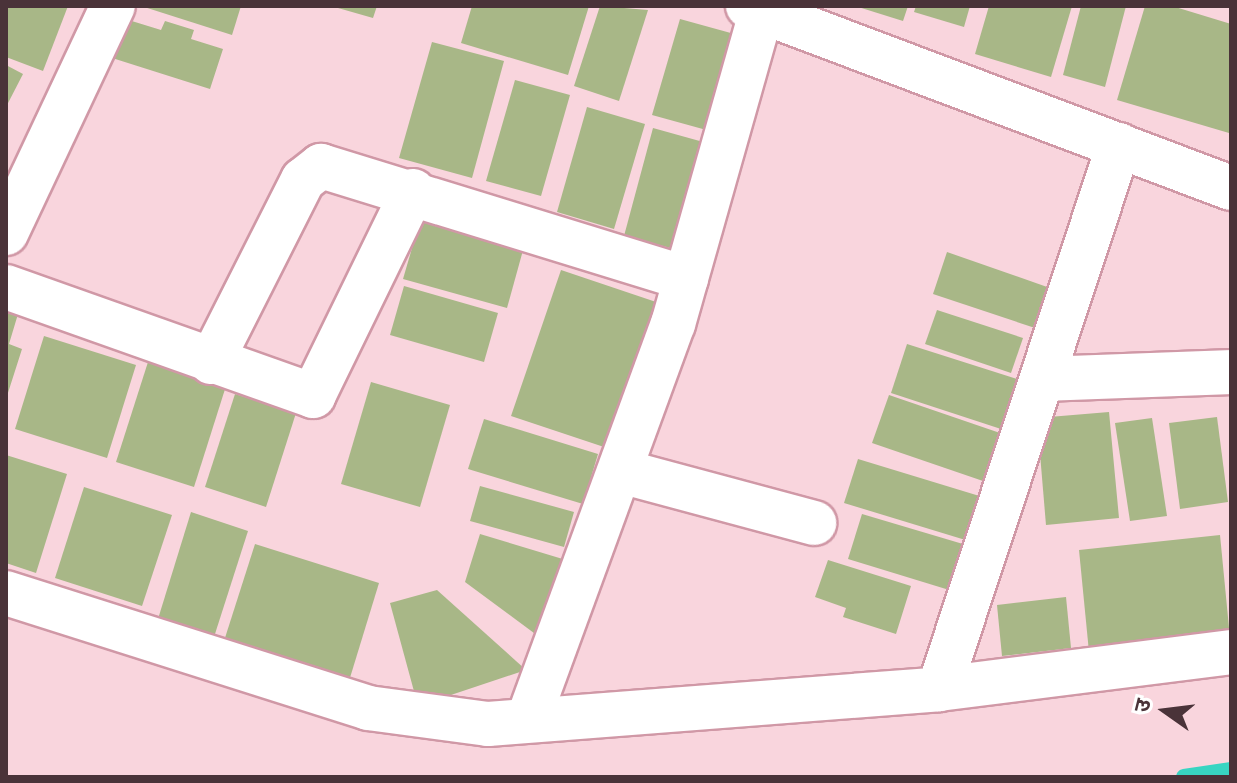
<!DOCTYPE html>
<html>
<head>
<meta charset="utf-8">
<style>
  body { margin:0 }
  #map { position:relative; width:1237px; height:783px; overflow:hidden; background:#f9d5dd; font-family:"Archivo Narrow","Noto Sans Devanagari",sans-serif }
  div>[style] { position:absolute }
  .stream>* { height:16px; margin:-8px; padding:0 8px; transform-origin:8px; border-radius:8px; background:#38d5c2 }
  .building>* { inset:0; background:#a8b787 }
  .roads { filter:drop-shadow(2px 0 #d098a6) drop-shadow(-2px 0 #d098a6) drop-shadow(0 2px #d098a6) drop-shadow(0 -2px #d098a6) }
  .minor>* { height:44px; margin:-22px; padding:0 22px; transform-origin:22px; border-radius:22px; background:#fff }
  span { translate:-50% -50%; white-space:nowrap; text-align:center; line-height:1.15; -webkit-text-stroke:8px #fff; paint-order:stroke }
  .frame { position:absolute; inset:0; border:8px solid #4a3339; pointer-events:none }
  .north { position:absolute; left:1125px; top:671px; width:80px; height:80px; -webkit-text-stroke:6px #fff; paint-order:stroke; rotate:284deg; font-size:22px; font-weight:700; line-height:32px; text-align:center; color:#4a3339 }
  .north::after { content:''; display:block; margin:auto; width:28px; height:36px; background:#4a3339; clip-path:polygon(50% 0,100% 100%,50% 72%,0 100%) }
</style>
</head>
<body>
<div id="map">
  <div class="stream">
    <div style="left:1184px;top:777px;width:48px;rotate:-8.5deg"></div>
  </div>
  <div class="building">
    <div style="clip-path:polygon(6px 6px,68px 6px,43px 71px,6px 57px)"></div>
    <div style="clip-path:polygon(141px 6px,241px 6px,232px 35px)"></div>
    <div style="clip-path:polygon(331px 6px,377px 6px,373px 18px)"></div>
    <div style="clip-path:polygon(472px 6px,589px 6px,568px 75px,461px 43px)"></div>
    <div style="clip-path:polygon(600px 6px,648px 10px,619px 101px,574px 86px)"></div>
    <div style="clip-path:polygon(855px 6px,908px 6px,903px 21px)"></div>
    <div style="clip-path:polygon(916px 6px,970px 6px,964px 27px,914px 12px)"></div>
    <div style="clip-path:polygon(989px 6px,1072px 6px,1051px 77px,975px 54px)"></div>
    <div style="clip-path:polygon(1081px 6px,1126px 6px,1105px 87px,1063px 75px)"></div>
    <div style="clip-path:polygon(1145px 6px,1172px 6px,1231px 24px,1229px 133px,1117px 100px)"></div>
    <div style="clip-path:polygon(122px 18px,161px 30px,165px 21px,194px 30px,191px 39px,223px 49px,210px 89px,109px 57px)"></div>
    <div style="clip-path:polygon(680px 19px,738px 35px,710px 131px,652px 115px)"></div>
    <div style="clip-path:polygon(432px 42px,504px 61px,472px 178px,399px 158px)"></div>
    <div style="clip-path:polygon(6px 65px,23px 74px,6px 107px)"></div>
    <div style="clip-path:polygon(515px 80px,570px 95px,541px 196px,486px 181px)"></div>
    <div style="clip-path:polygon(587px 107px,645px 124px,614px 229px,557px 212px)"></div>
    <div style="clip-path:polygon(653px 128px,714px 145px,686px 252px,624px 236px)"></div>
    <div style="clip-path:polygon(422px 214px,525px 243px,507px 308px,403px 279px)"></div>
    <div style="clip-path:polygon(947px 252px,1050px 288px,1035px 328px,933px 294px)"></div>
    <div style="clip-path:polygon(561px 270px,665px 305px,616px 451px,511px 416px)"></div>
    <div style="clip-path:polygon(404px 286px,498px 313px,484px 362px,390px 335px)"></div>
    <div style="clip-path:polygon(6px 310px,18px 314px,9px 344px,22px 349px,7px 396px)"></div>
    <div style="clip-path:polygon(937px 310px,1023px 338px,1011px 373px,925px 344px)"></div>
    <div style="clip-path:polygon(44px 336px,136px 365px,107px 458px,15px 429px)"></div>
    <div style="clip-path:polygon(907px 344px,1017px 379px,1001px 429px,891px 393px)"></div>
    <div style="clip-path:polygon(148px 362px,226px 386px,194px 487px,116px 462px)"></div>
    <div style="clip-path:polygon(371px 382px,450px 405px,420px 507px,341px 484px)"></div>
    <div style="clip-path:polygon(235px 394px,296px 413px,266px 507px,205px 487px)"></div>
    <div style="clip-path:polygon(889px 395px,1000px 433px,983px 481px,872px 443px)"></div>
    <div style="clip-path:polygon(1109px 412px,1119px 518px,1046px 525px,1037px 418px)"></div>
    <div style="clip-path:polygon(1217px 417px,1228px 502px,1180px 509px,1169px 423px)"></div>
    <div style="clip-path:polygon(1152px 418px,1167px 516px,1130px 521px,1115px 423px)"></div>
    <div style="clip-path:polygon(484px 419px,598px 454px,583px 504px,468px 469px)"></div>
    <div style="clip-path:polygon(6px 455px,67px 474px,36px 573px,6px 563px)"></div>
    <div style="clip-path:polygon(858px 459px,986px 498px,972px 542px,844px 503px)"></div>
    <div style="clip-path:polygon(480px 486px,574px 512px,564px 547px,470px 521px)"></div>
    <div style="clip-path:polygon(84px 487px,172px 515px,142px 606px,55px 578px)"></div>
    <div style="clip-path:polygon(191px 512px,248px 531px,214px 637px,158px 619px)"></div>
    <div style="clip-path:polygon(862px 514px,973px 547px,959px 593px,848px 559px)"></div>
    <div style="clip-path:polygon(480px 534px,566px 560px,538px 636px,465px 582px)"></div>
    <div style="clip-path:polygon(1220px 535px,1230px 638px,1089px 652px,1079px 550px)"></div>
    <div style="clip-path:polygon(255px 544px,379px 583px,349px 681px,224px 641px)"></div>
    <div style="clip-path:polygon(828px 560px,911px 586px,896px 634px,843px 617px,846px 608px,815px 597px)"></div>
    <div style="clip-path:polygon(437px 590px,526px 670px,418px 706px,390px 603px)"></div>
    <div style="clip-path:polygon(1066px 597px,1071px 648px,1002px 656px,997px 605px)"></div>
  </div>
  <div class="roads">
    <div class="minor">
      <div style="left:748px;top:6px;width:516px;rotate:20.65deg"></div>
      <div style="left:6px;top:233px;width:251px;rotate:-64.8deg"></div>
      <div style="left:6px;top:287px;width:326px;rotate:19.5deg"></div>
      <div style="left:313px;top:396px;width:228px;rotate:-64deg"></div>
      <div style="left:211px;top:362px;width:204px;rotate:-63.2deg"></div>
      <div style="left:303px;top:180px;width:23px;rotate:-38deg"></div>
      <div style="left:321px;top:166px;width:382px;rotate:17.1deg"></div>
      <div style="left:1044px;top:379px;width:187px;rotate:-2.1deg"></div>
      <div style="left:624px;top:472px;width:197px;rotate:15deg"></div>
      <div style="left:6px;top:593px;width:380px;rotate:17.6deg"></div>
      <div style="left:368px;top:708px;width:121px;rotate:7.6deg"></div>
      <div style="left:488px;top:724px;width:452px;rotate:-4.4deg"></div>
      <div style="left:939px;top:689px;width:294px;rotate:-7.2deg"></div>
      <div style="left:939px;top:689px;width:573px;rotate:-71.69deg"></div>
      <div style="left:529px;top:717px;width:419px;rotate:-69.9deg"></div>
      <div style="left:673px;top:324px;width:330px;rotate:-74.2deg"></div>
    </div>
  </div>
  <div class="frame"></div>
  <div class="north">उ</div>
</div>
</body>
</html>
